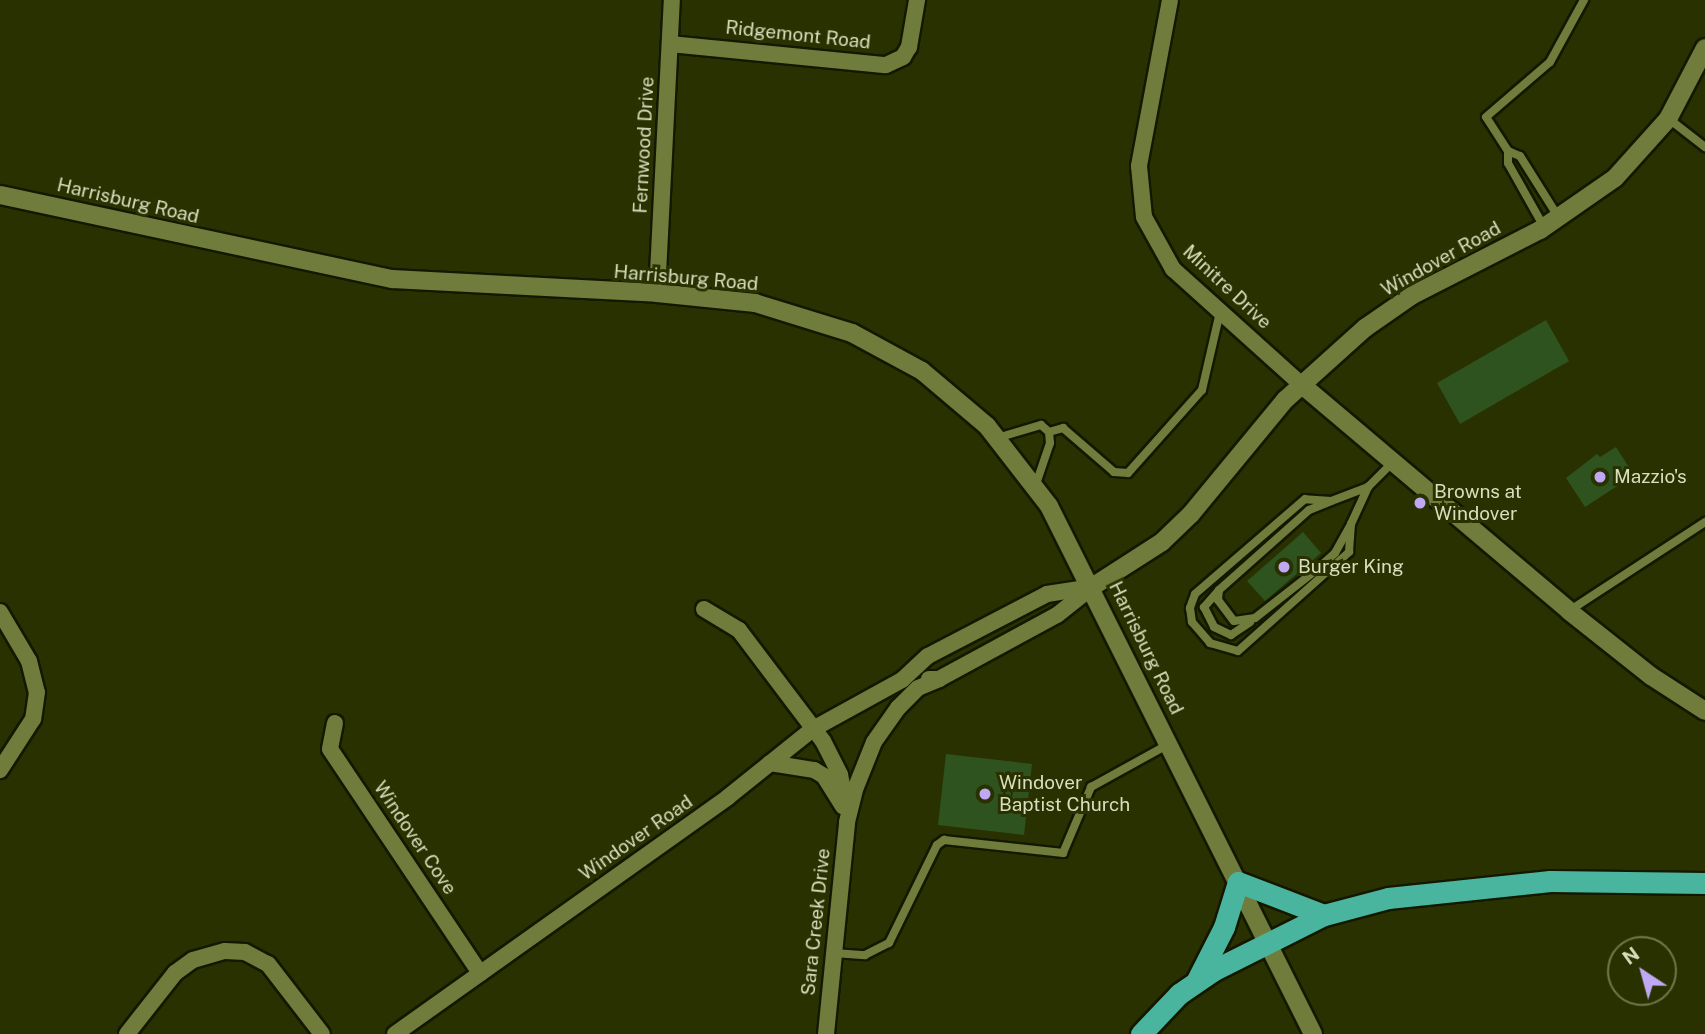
<!DOCTYPE html>
<html>
<head>
<meta charset="utf-8">
<style>
  body { margin:0 }
  #map { position:relative; width:1705px; height:1034px; overflow:hidden; background:#2a3100; font-family:"Public Sans",sans-serif }
  div>[style] { position:absolute }
  .building>* { inset:0; background:#2e531f }
  .roads { filter:drop-shadow(2px 0 #141800) drop-shadow(-2px 0 #141800) drop-shadow(0 2px #141800) drop-shadow(0 -2px #141800) }
  .service>* { height:8px; margin:-4px; padding:0 4px; transform-origin:4px; border-radius:4px; background:#707c3b }
  .minor>* { height:16px; margin:-8px; padding:0 8px; transform-origin:8px; border-radius:8px; background:#707c3b }
  .tertiary>* { height:18px; margin:-9px; padding:0 9px; transform-origin:9px; border-radius:9px; background:#707c3b }
  .secondary>* { height:18px; margin:-9px; padding:0 9px; transform-origin:9px; border-radius:9px; background:#707c3b }
  .motorway>* { height:21px; margin:-10.5px; padding:0 10.5px; transform-origin:10.5px; border-radius:10.5px; background:#49b59f }
  .dots>* { width:19px; height:19px; translate:-50% -50%; box-sizing:border-box; border:4px solid #2a3100; border-radius:50% }
  span { translate:-50% -50%; white-space:nowrap; text-align:center; line-height:1.15; -webkit-text-stroke:6px #2a3100; paint-order:stroke }
  .street-label { font-size:19px; color:#d7dfbe }
  .poi-label { font-size:19px; color:#d7dfbe }
  .left { translate:0 -50%; text-align:left }
  .north { position:absolute; left:1607px; top:936px; width:70px; height:70px; box-sizing:border-box; background:#2a3100; border:2px solid #6f774c; border-radius:50%; rotate:324deg; font-size:19px; font-weight:700; line-height:28px; text-align:center; color:#d7dfbe }
  .north::after { content:''; display:block; margin:auto; width:24px; height:32px; background:#bfa9f4; clip-path:polygon(50% 0,100% 100%,50% 72%,0 100%) }
</style>
</head>
<body>
<div id="map">
  <div class="building">
    <div style="clip-path:polygon(1546px 320px,1569px 361px,1460px 424px,1437px 383px)"></div>
    <div style="clip-path:polygon(1616px 447px,1634px 475px,1585px 507px,1566px 478px,1597px 454px,1600px 457px)"></div>
    <div style="clip-path:polygon(1303px 532px,1321px 553px,1265px 601px,1247px 581px)"></div>
    <div style="clip-path:polygon(946px 754px,1032px 764px,1024px 835px,938px 825px)"></div>
  </div>
  <div class="roads">
    <div class="service">
      <div style="left:1669px;top:119px;width:46px;rotate:37.9deg"></div>
      <div style="left:1508px;top:151px;width:40px;rotate:-122.9deg"></div>
      <div style="left:1486px;top:117px;width:84px;rotate:-40.7deg"></div>
      <div style="left:1550px;top:62px;width:71px;rotate:-61.3deg"></div>
      <div style="left:1544px;top:227px;width:73px;rotate:-119.4deg"></div>
      <div style="left:1508px;top:163px;width:12px;rotate:-90deg"></div>
      <div style="left:1508px;top:151px;width:13px;rotate:23deg"></div>
      <div style="left:1520px;top:156px;width:73px;rotate:57.8deg"></div>
      <div style="left:1049px;top:432px;width:15px;rotate:-16deg"></div>
      <div style="left:1063px;top:428px;width:67px;rotate:40.8deg"></div>
      <div style="left:1114px;top:472px;width:14px;rotate:4deg"></div>
      <div style="left:1128px;top:473px;width:111px;rotate:-48.3deg"></div>
      <div style="left:1202px;top:390px;width:80px;rotate:-77deg"></div>
      <div style="left:997px;top:438px;width:46px;rotate:-16.5deg"></div>
      <div style="left:1041px;top:425px;width:11px;rotate:41deg"></div>
      <div style="left:1049px;top:432px;width:11px;rotate:85deg"></div>
      <div style="left:1050px;top:443px;width:46px;rotate:108.8deg"></div>
      <div style="left:1368px;top:487px;width:40px;rotate:159deg"></div>
      <div style="left:1331px;top:501px;width:26px;rotate:-176deg"></div>
      <div style="left:1305px;top:499px;width:145px;rotate:139.2deg"></div>
      <div style="left:1195px;top:594px;width:15px;rotate:110deg"></div>
      <div style="left:1190px;top:608px;width:14px;rotate:82deg"></div>
      <div style="left:1192px;top:622px;width:28px;rotate:49deg"></div>
      <div style="left:1210px;top:643px;width:29px;rotate:16deg"></div>
      <div style="left:1238px;top:651px;width:149px;rotate:-41.7deg"></div>
      <div style="left:1349px;top:552px;width:28px;rotate:-86deg"></div>
      <div style="left:1351px;top:524px;width:41px;rotate:-65.3deg"></div>
      <div style="left:1368px;top:487px;width:35px;rotate:-45deg"></div>
      <div style="left:1329px;top:502px;width:22px;rotate:158deg"></div>
      <div style="left:1309px;top:510px;width:120px;rotate:138.4deg"></div>
      <div style="left:1219px;top:590px;width:10px;rotate:96deg"></div>
      <div style="left:1218px;top:600px;width:26px;rotate:53deg"></div>
      <div style="left:1234px;top:621px;width:21px;rotate:-8deg"></div>
      <div style="left:1255px;top:618px;width:76px;rotate:-38.1deg"></div>
      <div style="left:1315px;top:571px;width:27px;rotate:-42deg"></div>
      <div style="left:1335px;top:553px;width:33px;rotate:-61deg"></div>
      <div style="left:1219px;top:590px;width:23px;rotate:131deg"></div>
      <div style="left:1204px;top:607px;width:22px;rotate:63deg"></div>
      <div style="left:1214px;top:627px;width:19px;rotate:25deg"></div>
      <div style="left:1231px;top:635px;width:23px;rotate:-34deg"></div>
      <div style="left:1569px;top:611px;width:163px;rotate:-33.2deg"></div>
      <div style="left:834px;top:953px;width:31px;rotate:4deg"></div>
      <div style="left:865px;top:955px;width:27px;rotate:-27deg"></div>
      <div style="left:889px;top:943px;width:109px;rotate:-63.9deg"></div>
      <div style="left:937px;top:845px;width:9px;rotate:-36deg"></div>
      <div style="left:944px;top:840px;width:120px;rotate:6.2deg"></div>
      <div style="left:1063px;top:853px;width:72px;rotate:-67deg"></div>
      <div style="left:1091px;top:787px;width:87px;rotate:-28.9deg"></div>
    </div>
    <div class="minor">
      <div style="left:1170px;top:0;width:169px;rotate:100.6deg"></div>
      <div style="left:1139px;top:166px;width:51px;rotate:84.4deg"></div>
      <div style="left:1144px;top:217px;width:60px;rotate:60.9deg"></div>
      <div style="left:1173px;top:269px;width:173px;rotate:42deg"></div>
      <div style="left:670px;top:44px;width:217px;rotate:5.6deg"></div>
      <div style="left:886px;top:65px;width:19px;rotate:-25deg"></div>
      <div style="left:903px;top:57px;width:12px;rotate:-59deg"></div>
      <div style="left:909px;top:47px;width:48px;rotate:-80.3deg"></div>
      <div style="left:657px;top:293px;width:293px;rotate:-87.1deg"></div>
      <div style="left:704px;top:609px;width:41px;rotate:31deg"></div>
      <div style="left:739px;top:630px;width:139px;rotate:52.9deg"></div>
      <div style="left:823px;top:741px;width:38px;rotate:63deg"></div>
      <div style="left:840px;top:775px;width:35px;rotate:78deg"></div>
      <div style="left:0;top:612px;width:57px;rotate:59.4deg"></div>
      <div style="left:29px;top:661px;width:32px;rotate:76deg"></div>
      <div style="left:37px;top:692px;width:27px;rotate:98deg"></div>
      <div style="left:33px;top:719px;width:61px;rotate:122.9deg"></div>
      <div style="left:929px;top:679px;width:10px"></div>
      <div style="left:939px;top:679px;width:134px;rotate:-28.5deg"></div>
      <div style="left:1057px;top:615px;width:43px;rotate:-38.5deg"></div>
      <div style="left:335px;top:723px;width:26px;rotate:101deg"></div>
      <div style="left:330px;top:749px;width:270px;rotate:56.2deg"></div>
      <div style="left:770px;top:763px;width:45px;rotate:9deg"></div>
      <div style="left:814px;top:770px;width:12px;rotate:31deg"></div>
      <div style="left:824px;top:776px;width:36px;rotate:58deg"></div>
      <div style="left:127px;top:1034px;width:78px;rotate:-51.8deg"></div>
      <div style="left:175px;top:973px;width:22px;rotate:-36deg"></div>
      <div style="left:193px;top:960px;width:33px;rotate:-16deg"></div>
      <div style="left:225px;top:951px;width:20px;rotate:3deg"></div>
      <div style="left:245px;top:952px;width:26px;rotate:28deg"></div>
      <div style="left:268px;top:964px;width:88px;rotate:52.4deg"></div>
      <div style="left:395px;top:1034px;width:409px;rotate:-35.4deg"></div>
      <div style="left:728px;top:797px;width:109px;rotate:-38.7deg"></div>
      <div style="left:813px;top:729px;width:102px;rotate:-28.8deg"></div>
      <div style="left:902px;top:680px;width:35px;rotate:-43deg"></div>
      <div style="left:928px;top:656px;width:134px;rotate:-27.5deg"></div>
      <div style="left:1047px;top:594px;width:46px;rotate:-8.8deg"></div>
      <div style="left:826px;top:1034px;width:213px;rotate:-84.3deg"></div>
      <div style="left:847px;top:822px;width:36px;rotate:-76deg"></div>
      <div style="left:856px;top:787px;width:48px;rotate:-68.2deg"></div>
      <div style="left:874px;top:742px;width:42px;rotate:-54.8deg"></div>
      <div style="left:898px;top:708px;width:28px;rotate:-45deg"></div>
      <div style="left:918px;top:688px;width:23px;rotate:-23deg"></div>
    </div>
    <div class="tertiary">
      <div style="left:1302px;top:385px;width:350px;rotate:40.2deg"></div>
      <div style="left:1569px;top:611px;width:105px;rotate:38.4deg"></div>
      <div style="left:1651px;top:676px;width:64px;rotate:32.9deg"></div>
      <div style="left:1092px;top:587px;width:83px;rotate:-32.7deg"></div>
      <div style="left:1162px;top:542px;width:40px;rotate:-44deg"></div>
      <div style="left:1191px;top:514px;width:148px;rotate:-50.5deg"></div>
      <div style="left:1285px;top:400px;width:108px;rotate:-42deg"></div>
      <div style="left:1365px;top:328px;width:56px;rotate:-34.8deg"></div>
      <div style="left:1411px;top:296px;width:145px;rotate:-27.1deg"></div>
      <div style="left:1540px;top:230px;width:91px;rotate:-34.7deg"></div>
      <div style="left:1615px;top:178px;width:79px;rotate:-48.1deg"></div>
      <div style="left:1668px;top:119px;width:80px;rotate:-62.5deg"></div>
    </div>
    <div class="secondary">
      <div style="left:0;top:195px;width:401px;rotate:12.1deg"></div>
      <div style="left:392px;top:279px;width:265px;rotate:3deg"></div>
      <div style="left:657px;top:293px;width:99px;rotate:5.8deg"></div>
      <div style="left:755px;top:303px;width:102px;rotate:17.2deg"></div>
      <div style="left:852px;top:333px;width:80px;rotate:28.5deg"></div>
      <div style="left:922px;top:371px;width:85px;rotate:40.2deg"></div>
      <div style="left:987px;top:426px;width:101px;rotate:52.2deg"></div>
      <div style="left:1049px;top:506px;width:590px;rotate:63.43deg"></div>
    </div>
    <div class="motorway">
      <div style="left:1197px;top:980px;width:59px;rotate:-63deg"></div>
      <div style="left:1224px;top:927px;width:47px;rotate:-72.7deg"></div>
      <div style="left:1238px;top:882px;width:92px;rotate:21deg"></div>
      <div style="left:1141px;top:1034px;width:55px;rotate:-46.5deg"></div>
      <div style="left:1179px;top:994px;width:42px;rotate:-34.4deg"></div>
      <div style="left:1214px;top:970px;width:123px;rotate:-26.6deg"></div>
      <div style="left:1324px;top:915px;width:66px;rotate:-14.9deg"></div>
      <div style="left:1388px;top:898px;width:163px;rotate:-6deg"></div>
      <div style="left:1550px;top:881px;width:155px;rotate:0.7deg"></div>
    </div>
  </div>
  <div class="dots">
    <div style="left:1600px;top:477px;background:#bfa9f4"></div>
    <div style="left:1420px;top:503px;background:#bfa9f4"></div>
    <div style="left:1284px;top:567px;background:#bfa9f4"></div>
    <div style="left:985px;top:794px;background:#bfa9f4"></div>
  </div>
  <div class="street-label">
    <span style="left:798px;top:35px;rotate:6deg">Ridgemont Road</span>
    <span style="left:644px;top:145px;rotate:-87deg">Fernwood Drive</span>
    <span style="left:128px;top:201px;rotate:13deg">Harrisburg Road</span>
    <span style="left:1441px;top:259px;rotate:-29deg">Windover Road</span>
    <span style="left:686px;top:278px;rotate:5deg">Harrisburg Road</span>
    <span style="left:1227px;top:287px;rotate:43deg">Minitre Drive</span>
    <span style="left:1146px;top:648px;rotate:64deg">Harrisburg Road</span>
    <span style="left:415px;top:838px;rotate:56deg">Windover Cove</span>
    <span style="left:636px;top:838px;rotate:-35deg">Windover Road</span>
    <span style="left:816px;top:922px;rotate:-84deg">Sara Creek Drive</span>
  </div>
  <div class="poi-label">
    <span class="left" style="left:1614px;top:477px">Mazzio's</span>
    <span class="left" style="left:1434px;top:503px">Browns at<br>Windover</span>
    <span class="left" style="left:1298px;top:567px">Burger King</span>
    <span class="left" style="left:999px;top:794px">Windover<br>Baptist Church</span>
  </div>
  <div class="north">N</div>
</div>
</body>
</html>
